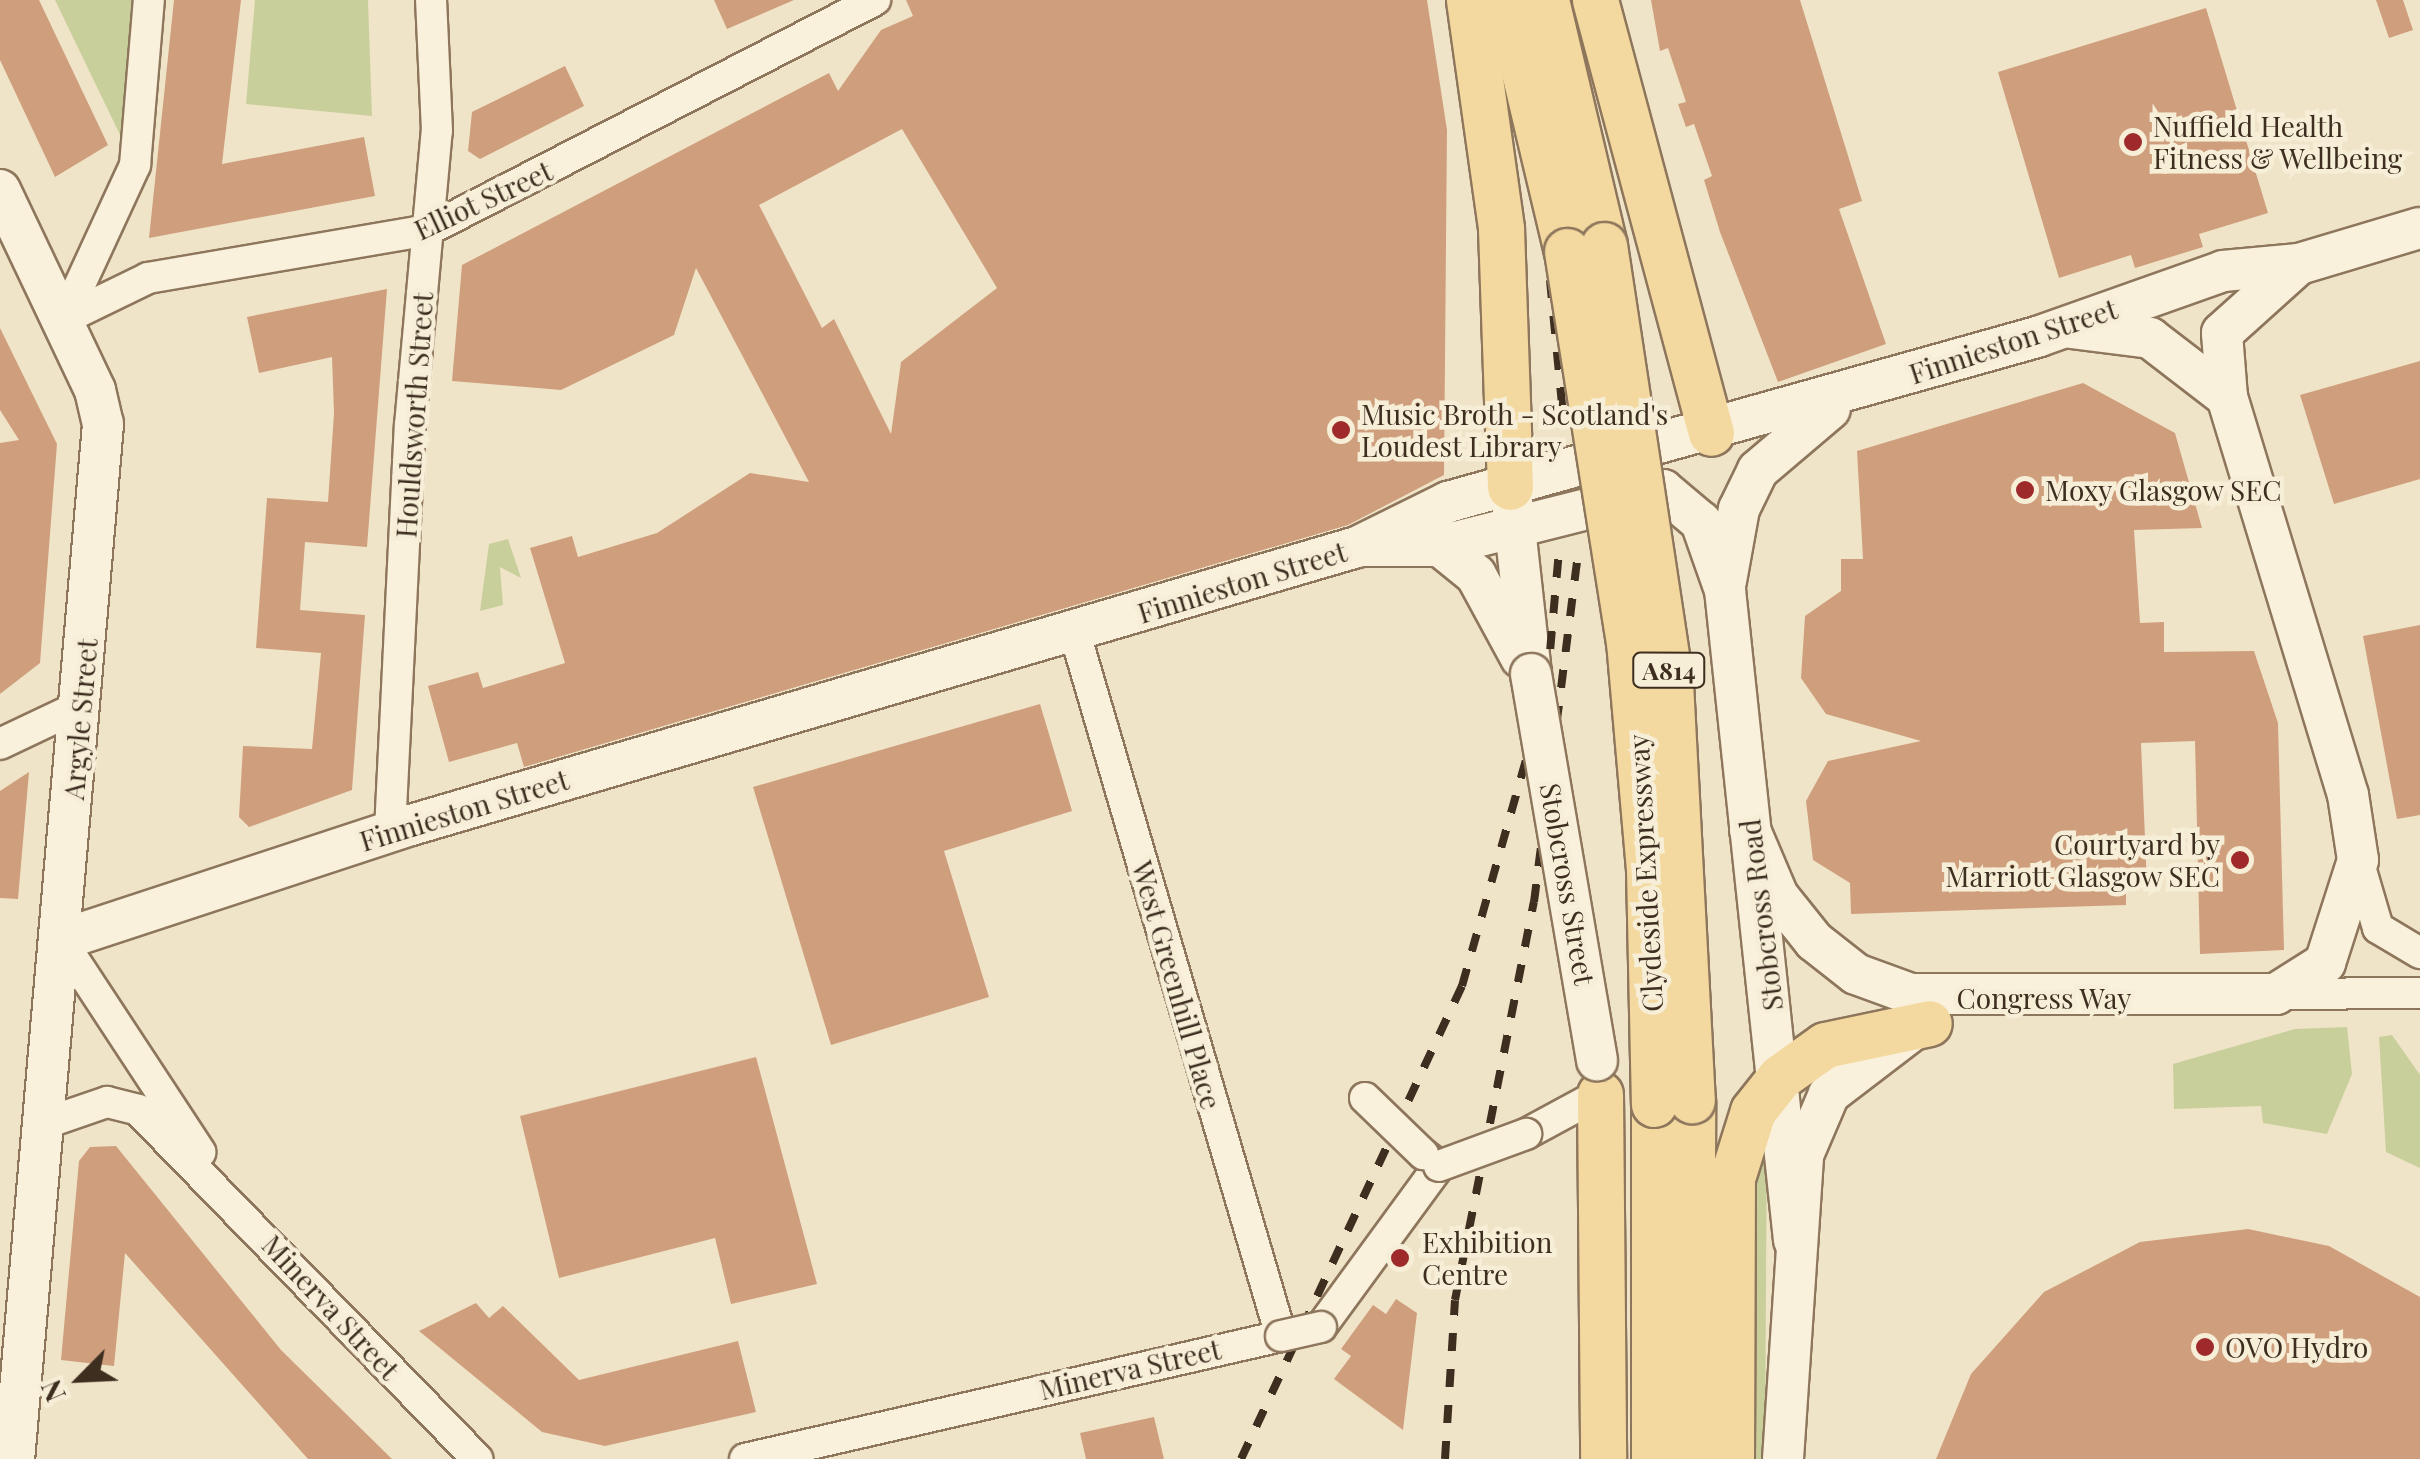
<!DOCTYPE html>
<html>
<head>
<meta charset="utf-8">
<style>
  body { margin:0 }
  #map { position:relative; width:2420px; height:1459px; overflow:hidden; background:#f0e4c8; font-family:"Playfair Display",serif }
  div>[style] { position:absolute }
  .green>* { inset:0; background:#c9cf9b }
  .building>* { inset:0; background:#cf9f7d }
  .roads { filter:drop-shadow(2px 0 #8d765c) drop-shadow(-2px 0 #8d765c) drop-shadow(0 2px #8d765c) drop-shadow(0 -2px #8d765c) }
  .street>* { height:30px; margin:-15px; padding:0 15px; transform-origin:15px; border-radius:15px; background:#faf1dc }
  .secondary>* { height:40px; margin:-20px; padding:0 20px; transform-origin:20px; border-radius:20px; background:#faf1dc }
  .primary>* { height:45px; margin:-22.5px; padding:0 22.5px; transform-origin:22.5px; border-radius:22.5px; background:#f3d9a0 }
  .rail>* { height:8px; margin-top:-4px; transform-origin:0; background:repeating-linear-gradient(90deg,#3d2e20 0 18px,transparent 0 36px) }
  .bridges { filter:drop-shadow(2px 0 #8d765c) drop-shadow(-2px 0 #8d765c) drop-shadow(0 2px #8d765c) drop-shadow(0 -2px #8d765c) }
  .street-bridge>* { height:30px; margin:-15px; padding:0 15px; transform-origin:15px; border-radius:15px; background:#faf1dc }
  .secondary-bridge>* { height:40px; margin:-20px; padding:0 20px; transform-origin:20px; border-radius:20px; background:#faf1dc }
  .primary-bridge>* { height:45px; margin:-22.5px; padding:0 22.5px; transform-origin:22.5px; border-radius:22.5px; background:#f3d9a0 }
  .dots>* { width:28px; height:28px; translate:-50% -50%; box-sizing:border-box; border:5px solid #f7eed8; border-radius:50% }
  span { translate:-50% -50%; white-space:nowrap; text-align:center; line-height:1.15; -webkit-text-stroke:9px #f7eed8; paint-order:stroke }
  .shield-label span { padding:2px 8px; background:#f7eed8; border:2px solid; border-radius:8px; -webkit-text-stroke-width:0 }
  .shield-label { font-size:25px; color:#3d2e20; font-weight:700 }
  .poi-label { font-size:28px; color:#3d2e20 }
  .left { translate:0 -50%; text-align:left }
  .right { translate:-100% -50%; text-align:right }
  .street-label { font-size:28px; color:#3d2e20 }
  .north { position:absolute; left:30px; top:1329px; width:100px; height:100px; -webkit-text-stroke:8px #f7eed8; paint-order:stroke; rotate:246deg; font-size:28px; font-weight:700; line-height:40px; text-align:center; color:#3d2e20 }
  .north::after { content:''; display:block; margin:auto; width:35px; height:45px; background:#3d2e20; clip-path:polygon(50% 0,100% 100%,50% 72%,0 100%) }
</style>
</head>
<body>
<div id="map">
  <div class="green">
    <div style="clip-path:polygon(55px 0,133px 0,122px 139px)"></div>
    <div style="clip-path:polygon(255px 0,368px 0,372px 116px,246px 104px)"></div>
    <div style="clip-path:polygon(508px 539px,521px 578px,500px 567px,503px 605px,480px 611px,489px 544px)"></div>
    <div style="clip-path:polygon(2347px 1027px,2352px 1074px,2327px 1134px,2263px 1123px,2261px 1106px,2174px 1109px,2173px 1064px,2295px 1029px)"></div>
    <div style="clip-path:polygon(2392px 1035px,2420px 1075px,2420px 1168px,2386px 1152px,2379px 1037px)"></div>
    <div style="clip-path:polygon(1767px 1117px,1765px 1459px,1744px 1459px,1748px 1153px)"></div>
  </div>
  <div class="building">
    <div style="clip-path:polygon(0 0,39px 0,108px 145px,55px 177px,0 60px)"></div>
    <div style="clip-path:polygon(174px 0,241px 0,222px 164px,364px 137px,375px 196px,149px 238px)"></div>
    <div style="clip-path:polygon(714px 0,794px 0,727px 29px)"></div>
    <div style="clip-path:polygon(evenodd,906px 0,1427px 0,1447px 130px,1444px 475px,1348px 525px,524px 767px,517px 743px,449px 762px,428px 686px,478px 672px,483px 688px,565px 663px,530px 548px,572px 536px,578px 557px,657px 533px,750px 473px,809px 482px,696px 268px,674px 335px,561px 390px,452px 381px,462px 265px,829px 73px,838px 91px,881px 30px,913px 16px,906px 0,902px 129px,997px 288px,901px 362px,891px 434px,834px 319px,822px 328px,759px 205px,902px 129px)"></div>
    <div style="clip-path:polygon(1651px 0,1800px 0,1862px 201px,1839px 209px,1886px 344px,1778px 382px,1720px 232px,1704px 180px,1712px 176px,1694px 124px,1686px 127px,1678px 104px,1686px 102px,1668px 48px,1660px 51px)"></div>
    <div style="clip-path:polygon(2376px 0,2403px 0,2413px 30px,2389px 38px)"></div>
    <div style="clip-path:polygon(2206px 8px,2268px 213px,2199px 234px,2203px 247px,2135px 268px,2131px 255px,2059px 278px,1998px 72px)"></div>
    <div style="clip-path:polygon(565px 66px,584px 106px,480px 159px,468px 151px,472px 112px)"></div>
    <div style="clip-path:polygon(387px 289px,367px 547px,305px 542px,300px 610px,365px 615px,352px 790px,249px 827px,239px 817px,243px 746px,312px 749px,321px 653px,256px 648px,267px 498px,328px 502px,334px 413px,332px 357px,259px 373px,247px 317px)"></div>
    <div style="clip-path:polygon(0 328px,57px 444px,40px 663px,0 694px,0 443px,19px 440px,0 410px)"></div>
    <div style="clip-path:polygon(2420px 361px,2420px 479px,2334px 504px,2300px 395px)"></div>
    <div style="clip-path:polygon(2083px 383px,2175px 433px,2202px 528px,2134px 530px,2140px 623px,2164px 622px,2164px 652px,2254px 651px,2278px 723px,2284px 950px,2200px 954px,2195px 741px,2141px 743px,2147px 886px,2126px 886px,2126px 905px,1851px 914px,1850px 883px,1813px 860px,1806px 801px,1828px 761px,1921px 741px,1826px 714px,1801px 678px,1805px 616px,1841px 591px,1841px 559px,1863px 559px,1857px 451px)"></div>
    <div style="clip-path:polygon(2420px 625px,2420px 815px,2397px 819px,2363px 636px)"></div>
    <div style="clip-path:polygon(1040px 704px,1072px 811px,944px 851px,989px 997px,831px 1045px,753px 787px)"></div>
    <div style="clip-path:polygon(29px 772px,18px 899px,0 898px,0 791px)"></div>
    <div style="clip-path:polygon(756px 1057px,817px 1284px,731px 1304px,715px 1238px,559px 1278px,520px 1116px)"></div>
    <div style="clip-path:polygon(116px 1146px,281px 1350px,392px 1459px,308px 1459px,125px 1253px,114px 1366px,61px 1360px,79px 1161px,90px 1147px)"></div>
    <div style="clip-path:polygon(2248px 1229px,2329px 1246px,2420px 1297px,2420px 1459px,1936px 1459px,1971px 1374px,2044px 1292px,2140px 1242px)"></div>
    <div style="clip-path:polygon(1396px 1299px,1417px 1313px,1403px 1430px,1334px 1379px,1351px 1356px,1341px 1349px,1373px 1305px,1386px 1314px)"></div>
    <div style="clip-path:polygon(476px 1303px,489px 1318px,503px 1306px,579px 1380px,738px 1341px,756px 1412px,605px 1446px,542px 1432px,419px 1331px)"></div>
    <div style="clip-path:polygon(1154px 1417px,1164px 1459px,1086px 1459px,1080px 1433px)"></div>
  </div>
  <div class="roads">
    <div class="street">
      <div style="left:64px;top:319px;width:93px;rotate:-26deg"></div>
      <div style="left:148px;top:278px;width:284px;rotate:-9.7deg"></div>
      <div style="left:428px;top:230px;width:503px;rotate:-27.23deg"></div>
      <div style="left:64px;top:319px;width:170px;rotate:-65.2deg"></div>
      <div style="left:135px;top:165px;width:166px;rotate:-85.2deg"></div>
      <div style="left:0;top:744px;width:91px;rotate:-25.4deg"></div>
      <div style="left:390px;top:831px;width:406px;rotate:-87.2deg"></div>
      <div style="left:410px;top:425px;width:295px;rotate:-84.8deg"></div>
      <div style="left:437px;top:131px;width:131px;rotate:-92.6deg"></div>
      <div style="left:2358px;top:860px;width:71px;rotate:73.6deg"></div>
      <div style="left:2378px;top:928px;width:49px;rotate:30.8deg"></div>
      <div style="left:61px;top:940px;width:254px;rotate:56.7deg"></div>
      <div style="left:2276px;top:994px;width:144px;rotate:-0.4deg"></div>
      <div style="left:43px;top:1124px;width:68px;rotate:-19deg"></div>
      <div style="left:107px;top:1102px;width:32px;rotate:14deg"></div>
      <div style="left:138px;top:1110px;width:487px;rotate:45.8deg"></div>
      <div style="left:1526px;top:1134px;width:84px;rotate:-28.4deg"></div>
      <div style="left:1321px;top:1327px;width:200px;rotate:-53.8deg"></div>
      <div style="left:1439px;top:1166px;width:20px;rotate:-143deg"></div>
      <div style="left:745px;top:1459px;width:550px;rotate:-12.92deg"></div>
      <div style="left:1281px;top:1336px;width:732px;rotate:-106.35deg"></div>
    </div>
    <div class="secondary">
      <div style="left:0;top:190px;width:221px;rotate:64.6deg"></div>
      <div style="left:95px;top:390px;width:35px;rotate:77deg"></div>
      <div style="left:103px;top:424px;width:1039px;rotate:94.91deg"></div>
      <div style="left:2071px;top:328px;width:80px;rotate:7.2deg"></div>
      <div style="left:2150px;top:338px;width:97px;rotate:37.5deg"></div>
      <div style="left:1512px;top:501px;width:174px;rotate:83.7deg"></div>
      <div style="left:1366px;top:546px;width:74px"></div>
      <div style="left:1440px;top:546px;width:230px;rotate:-14.1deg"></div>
      <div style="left:1663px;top:490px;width:50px;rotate:40.1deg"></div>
      <div style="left:1701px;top:522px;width:72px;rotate:70.6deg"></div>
      <div style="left:1725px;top:590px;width:654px;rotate:83.94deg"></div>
      <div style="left:1440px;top:546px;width:46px;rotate:38.9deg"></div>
      <div style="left:1476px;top:575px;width:94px;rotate:61.5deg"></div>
      <div style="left:1726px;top:581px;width:73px;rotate:-79.8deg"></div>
      <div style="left:1739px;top:509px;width:43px;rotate:-64deg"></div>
      <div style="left:1758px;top:470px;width:94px;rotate:-40.3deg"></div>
      <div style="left:1750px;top:830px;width:72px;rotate:67deg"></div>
      <div style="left:1778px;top:896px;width:58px;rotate:51.3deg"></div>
      <div style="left:1814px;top:941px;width:53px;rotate:38.2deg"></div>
      <div style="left:1856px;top:974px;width:59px;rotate:20deg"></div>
      <div style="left:1911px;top:994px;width:365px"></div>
      <div style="left:2276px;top:994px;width:58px;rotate:-32.3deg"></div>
      <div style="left:2325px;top:963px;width:108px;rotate:-72.2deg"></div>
      <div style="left:2358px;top:860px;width:66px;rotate:-98.7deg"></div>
      <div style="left:2348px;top:795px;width:416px;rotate:-106.9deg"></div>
      <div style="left:2227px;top:397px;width:64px;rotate:-94.5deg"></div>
      <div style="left:2222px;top:333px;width:103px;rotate:-41.9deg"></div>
      <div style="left:61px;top:940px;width:368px;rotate:-18.2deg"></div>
      <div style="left:411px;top:825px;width:986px;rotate:-16.38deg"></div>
      <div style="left:1357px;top:547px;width:102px;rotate:-26.3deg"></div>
      <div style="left:1448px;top:502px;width:612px;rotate:-15.65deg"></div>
      <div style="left:2037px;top:337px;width:197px;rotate:-19.5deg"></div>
      <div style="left:2223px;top:271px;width:76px;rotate:-5.3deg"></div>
      <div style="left:2299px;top:264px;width:126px;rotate:-16.6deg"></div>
      <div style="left:1783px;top:1459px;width:305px;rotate:-86.2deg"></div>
      <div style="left:1803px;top:1155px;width:66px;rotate:-66.9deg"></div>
      <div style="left:1829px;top:1094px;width:102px;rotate:-37.4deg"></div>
    </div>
    <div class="primary">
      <div style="left:1469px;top:0;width:231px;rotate:82deg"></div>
      <div style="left:1501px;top:229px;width:258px;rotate:88deg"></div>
      <div style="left:1507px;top:0;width:258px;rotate:76.6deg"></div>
      <div style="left:1546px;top:0;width:252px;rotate:76.7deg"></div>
      <div style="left:1595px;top:0;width:448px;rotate:75deg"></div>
      <div style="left:1600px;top:1094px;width:365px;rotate:89.5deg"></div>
      <div style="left:1654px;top:1459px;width:355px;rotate:-90deg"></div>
      <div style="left:1691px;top:1459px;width:359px;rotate:-89.8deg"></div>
      <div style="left:1731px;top:1459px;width:281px;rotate:-89.8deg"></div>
      <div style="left:1732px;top:1178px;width:70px;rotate:-72.6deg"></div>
      <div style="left:1753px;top:1111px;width:43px;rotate:-51.5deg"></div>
      <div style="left:1780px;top:1077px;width:55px;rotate:-35.4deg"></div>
      <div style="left:1825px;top:1045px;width:106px;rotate:-11.9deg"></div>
    </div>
  </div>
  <div class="rail">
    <div style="left:1568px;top:278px;width:137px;rotate:85deg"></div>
    <div style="left:1550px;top:280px;width:135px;rotate:84.5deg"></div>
    <div style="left:1241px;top:1459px;width:522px;rotate:-64.96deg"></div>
    <div style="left:1462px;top:986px;width:313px;rotate:-74.2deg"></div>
    <div style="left:1547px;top:685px;width:135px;rotate:-84.9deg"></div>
    <div style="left:1445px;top:1459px;width:159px;rotate:-86.4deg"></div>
    <div style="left:1455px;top:1300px;width:406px;rotate:-78.8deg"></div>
    <div style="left:1534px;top:902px;width:352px;rotate:-82.8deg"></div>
  </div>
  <div class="bridges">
    <div class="street-bridge">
      <div style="left:1365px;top:1098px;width:81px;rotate:44deg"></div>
      <div style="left:1439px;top:1166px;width:93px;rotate:-20.2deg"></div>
      <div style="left:1281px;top:1336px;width:41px;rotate:-12.7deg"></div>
    </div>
    <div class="secondary-bridge">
      <div style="left:1531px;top:674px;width:392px;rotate:80.3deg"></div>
    </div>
    <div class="primary-bridge">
      <div style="left:1604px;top:245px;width:443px;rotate:81.4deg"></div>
      <div style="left:1670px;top:683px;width:418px;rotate:87deg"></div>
      <div style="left:1567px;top:251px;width:395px;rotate:81deg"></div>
      <div style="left:1629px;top:641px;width:229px;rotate:85deg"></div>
      <div style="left:1649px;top:869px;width:235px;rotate:88.8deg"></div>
    </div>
  </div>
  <div class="dots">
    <div style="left:2133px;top:142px;background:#9e2a2b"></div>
    <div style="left:1341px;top:430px;background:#9e2a2b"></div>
    <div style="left:2025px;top:490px;background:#9e2a2b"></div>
    <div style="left:2240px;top:860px;background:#9e2a2b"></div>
    <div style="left:1400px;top:1258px;background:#9e2a2b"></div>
    <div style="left:2205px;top:1347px;background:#9e2a2b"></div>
  </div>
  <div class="shield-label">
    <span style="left:1669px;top:670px">A814</span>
  </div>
  <div class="poi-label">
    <span class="left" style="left:2153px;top:142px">Nuffield Health<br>Fitness &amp; Wellbeing</span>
    <span class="left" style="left:1361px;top:430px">Music Broth - Scotland's<br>Loudest Library</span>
    <span class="left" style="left:2045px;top:490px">Moxy Glasgow SEC</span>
    <span class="right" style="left:2220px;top:860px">Courtyard by<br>Marriott Glasgow SEC</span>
    <span class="left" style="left:1422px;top:1258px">Exhibition<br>Centre</span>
    <span class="left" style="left:2225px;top:1347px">OVO Hydro</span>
  </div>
  <div class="street-label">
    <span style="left:483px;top:200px;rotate:-25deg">Elliot Street</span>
    <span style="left:2013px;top:341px;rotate:-18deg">Finnieston Street</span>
    <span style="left:414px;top:415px;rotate:-86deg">Houldsworth Street</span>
    <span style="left:1242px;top:582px;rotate:-17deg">Finnieston Street</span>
    <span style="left:80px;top:719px;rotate:-85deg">Argyle Street</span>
    <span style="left:464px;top:810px;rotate:-17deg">Finnieston Street</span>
    <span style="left:1645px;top:873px;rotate:-93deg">Clydeside Expressway</span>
    <span style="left:1568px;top:884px;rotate:80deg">Stobcross Street</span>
    <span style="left:1761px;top:915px;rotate:-97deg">Stobcross Road</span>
    <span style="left:1177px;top:985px;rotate:74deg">West Greenhill Place</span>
    <span style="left:2044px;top:998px">Congress Way</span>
    <span style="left:331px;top:1307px;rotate:47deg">Minerva Street</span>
    <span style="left:1130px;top:1369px;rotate:-13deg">Minerva Street</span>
  </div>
  <div class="north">N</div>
</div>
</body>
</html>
